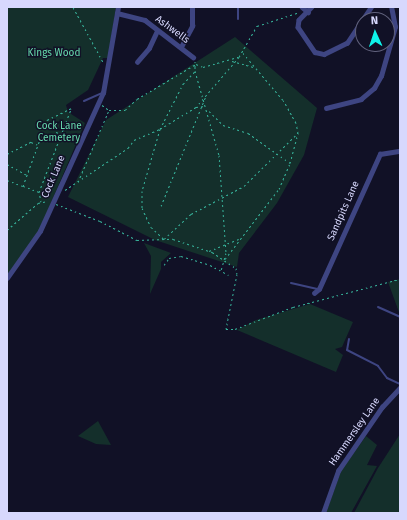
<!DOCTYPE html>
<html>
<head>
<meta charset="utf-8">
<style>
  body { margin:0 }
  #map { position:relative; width:407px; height:520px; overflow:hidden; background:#111126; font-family:"Fira Sans",sans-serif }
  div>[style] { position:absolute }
  .green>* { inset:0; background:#142f2b }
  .path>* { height:1px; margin-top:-0.5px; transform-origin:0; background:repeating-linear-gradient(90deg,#36b29a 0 2px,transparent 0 5px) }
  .service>* { height:2px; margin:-1px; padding:0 1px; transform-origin:1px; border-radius:1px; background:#3e4582 }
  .minor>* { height:4.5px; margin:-2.25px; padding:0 2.25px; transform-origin:2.25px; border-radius:2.25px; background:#3e4582 }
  span { translate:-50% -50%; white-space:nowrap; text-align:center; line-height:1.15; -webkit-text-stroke:3px #111126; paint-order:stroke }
  .street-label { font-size:10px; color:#d7d8fd }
  .park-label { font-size:10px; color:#66daad }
  .frame { position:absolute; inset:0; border:8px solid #d7d8fd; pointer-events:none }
  .north { position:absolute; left:355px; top:12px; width:40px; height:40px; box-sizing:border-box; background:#111126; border:1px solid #60617c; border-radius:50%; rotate:357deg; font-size:11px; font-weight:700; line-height:16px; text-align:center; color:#d7d8fd }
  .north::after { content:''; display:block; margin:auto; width:14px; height:18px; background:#0ef3ea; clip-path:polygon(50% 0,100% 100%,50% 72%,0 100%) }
</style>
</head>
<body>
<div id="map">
  <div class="green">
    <div style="clip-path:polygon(7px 7px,116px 7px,108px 58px,103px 58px,88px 90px,66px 105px,68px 112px,85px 123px,39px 231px,7px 276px)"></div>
    <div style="clip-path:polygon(235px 37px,317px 108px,304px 155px,277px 203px,239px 253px,237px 267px,155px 240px,68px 197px,106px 120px)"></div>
    <div style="clip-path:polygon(144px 243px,171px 253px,161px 262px,161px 269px,150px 294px,151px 256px)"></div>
    <div style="clip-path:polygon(400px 279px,400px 315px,388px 282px)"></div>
    <div style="clip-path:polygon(310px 304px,353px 322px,342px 347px,335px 349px,343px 355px,336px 372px,237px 330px,256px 320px)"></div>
    <div style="clip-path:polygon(98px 421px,111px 445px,96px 444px,78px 436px)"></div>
    <div style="clip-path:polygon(400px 434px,400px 513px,354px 513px,378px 468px)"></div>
    <div style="clip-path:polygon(366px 436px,377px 445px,367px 465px,377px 466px,351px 513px,326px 513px,341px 471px)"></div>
  </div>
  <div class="path">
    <div style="left:73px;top:7px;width:63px;rotate:61.4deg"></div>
    <div style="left:239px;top:57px;width:66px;rotate:130.7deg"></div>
    <div style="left:196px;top:107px;width:42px;rotate:148.6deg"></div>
    <div style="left:160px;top:129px;width:65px;rotate:106.2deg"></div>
    <div style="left:142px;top:191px;width:17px;rotate:90deg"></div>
    <div style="left:142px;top:208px;width:21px;rotate:65deg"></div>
    <div style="left:151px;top:227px;width:18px;rotate:43deg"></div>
    <div style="left:164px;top:239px;width:37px;rotate:-43deg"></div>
    <div style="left:191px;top:214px;width:60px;rotate:-27.8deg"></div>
    <div style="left:244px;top:186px;width:76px;rotate:-44.5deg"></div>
    <div style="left:195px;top:61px;width:10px;rotate:90deg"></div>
    <div style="left:195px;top:71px;width:87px;rotate:74.1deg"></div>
    <div style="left:219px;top:155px;width:98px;rotate:85.9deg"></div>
    <div style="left:226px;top:253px;width:18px;rotate:106deg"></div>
    <div style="left:232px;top:61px;width:25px;rotate:16deg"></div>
    <div style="left:102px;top:105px;width:9px;rotate:36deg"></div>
    <div style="left:109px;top:110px;width:16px"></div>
    <div style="left:125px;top:110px;width:16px;rotate:-43deg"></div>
    <div style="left:137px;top:99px;width:69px;rotate:-30.7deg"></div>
    <div style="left:196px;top:64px;width:8px;rotate:23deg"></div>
    <div style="left:203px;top:67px;width:37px;rotate:-16deg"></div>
    <div style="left:239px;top:57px;width:36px;rotate:-60deg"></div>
    <div style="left:257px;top:26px;width:45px;rotate:-18deg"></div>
    <div style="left:196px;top:107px;width:9px;rotate:-6deg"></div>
    <div style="left:209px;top:111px;width:20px;rotate:45deg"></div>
    <div style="left:223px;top:125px;width:26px;rotate:18deg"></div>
    <div style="left:248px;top:133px;width:52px;rotate:35.5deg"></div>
    <div style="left:56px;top:132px;width:6px;rotate:18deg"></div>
    <div style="left:7px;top:154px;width:27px;rotate:-27deg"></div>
    <div style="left:31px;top:142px;width:8px;rotate:23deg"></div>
    <div style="left:7px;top:164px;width:23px;rotate:29deg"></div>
    <div style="left:57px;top:172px;width:4px;rotate:27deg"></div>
    <div style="left:7px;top:180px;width:17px;rotate:21deg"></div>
    <div style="left:78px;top:182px;width:78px;rotate:-66.7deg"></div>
    <div style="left:65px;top:190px;width:76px;rotate:-33.7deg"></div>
    <div style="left:128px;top:148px;width:10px;rotate:-53deg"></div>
    <div style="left:134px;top:140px;width:28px;rotate:-23deg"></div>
    <div style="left:160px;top:129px;width:51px;rotate:-62.9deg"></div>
    <div style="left:183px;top:84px;width:18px;rotate:-47deg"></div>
    <div style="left:39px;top:192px;width:89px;rotate:-68.9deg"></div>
    <div style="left:41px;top:202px;width:10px;rotate:-101deg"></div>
    <div style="left:39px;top:192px;width:17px;rotate:-159deg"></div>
    <div style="left:23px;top:186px;width:70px;rotate:-70deg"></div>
    <div style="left:47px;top:120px;width:28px;rotate:-26deg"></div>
    <div style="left:56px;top:204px;width:47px;rotate:21.1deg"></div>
    <div style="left:100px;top:221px;width:42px;rotate:27.2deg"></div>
    <div style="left:137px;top:240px;width:36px;rotate:-2deg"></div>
    <div style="left:173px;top:239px;width:41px;rotate:18.4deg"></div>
    <div style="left:212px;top:252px;width:29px;rotate:34deg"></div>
    <div style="left:236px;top:268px;width:6px;rotate:81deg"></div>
    <div style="left:237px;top:274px;width:56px;rotate:101.3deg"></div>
    <div style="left:226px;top:329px;width:9px"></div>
    <div style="left:235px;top:329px;width:62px;rotate:-20.8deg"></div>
    <div style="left:293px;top:307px;width:111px;rotate:-14.7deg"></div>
    <div style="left:161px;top:206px;width:119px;rotate:-67.8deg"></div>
    <div style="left:7px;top:230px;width:41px;rotate:-41.1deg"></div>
    <div style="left:38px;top:203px;width:10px;rotate:-11deg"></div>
    <div style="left:209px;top:251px;width:32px;rotate:-22deg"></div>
    <div style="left:225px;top:259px;width:88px;rotate:-52.4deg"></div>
    <div style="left:279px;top:189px;width:28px;rotate:-67deg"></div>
    <div style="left:290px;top:163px;width:31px;rotate:-75deg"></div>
    <div style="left:298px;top:133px;width:10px;rotate:-101deg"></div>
    <div style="left:296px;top:123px;width:26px;rotate:-119deg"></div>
    <div style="left:283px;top:100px;width:62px;rotate:-130.4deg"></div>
    <div style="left:164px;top:265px;width:9px;rotate:-54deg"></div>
    <div style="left:169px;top:258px;width:12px;rotate:-9deg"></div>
    <div style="left:181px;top:256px;width:30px;rotate:17deg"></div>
    <div style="left:210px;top:265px;width:21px;rotate:28deg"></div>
  </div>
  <div class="service">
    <div style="left:238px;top:7px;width:12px;rotate:90deg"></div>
    <div style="left:84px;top:101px;width:20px;rotate:-24deg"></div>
    <div style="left:291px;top:283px;width:27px;rotate:13deg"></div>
    <div style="left:378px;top:307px;width:24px;rotate:24deg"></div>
    <div style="left:349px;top:339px;width:11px;rotate:100deg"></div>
    <div style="left:347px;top:350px;width:35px;rotate:27deg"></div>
    <div style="left:378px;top:366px;width:15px;rotate:53deg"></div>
    <div style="left:387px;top:378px;width:14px;rotate:25deg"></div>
  </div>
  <div class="minor">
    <div style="left:302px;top:7px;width:8px;rotate:40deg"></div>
    <div style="left:312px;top:7px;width:18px;rotate:135deg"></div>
    <div style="left:299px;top:20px;width:7px;rotate:98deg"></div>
    <div style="left:298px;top:27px;width:30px;rotate:56deg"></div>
    <div style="left:315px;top:52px;width:9px;rotate:13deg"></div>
    <div style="left:324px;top:54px;width:25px;rotate:-26deg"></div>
    <div style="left:347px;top:43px;width:43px;rotate:-56.3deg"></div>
    <div style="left:117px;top:13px;width:29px;rotate:14deg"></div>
    <div style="left:145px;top:20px;width:61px;rotate:37.6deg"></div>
    <div style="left:181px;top:47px;width:24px;rotate:-62deg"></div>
    <div style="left:192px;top:26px;width:19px;rotate:-90deg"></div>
    <div style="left:137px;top:62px;width:18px;rotate:-49deg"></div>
    <div style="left:149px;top:48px;width:19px;rotate:-65deg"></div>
    <div style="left:326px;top:108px;width:36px;rotate:-14deg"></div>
    <div style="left:361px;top:99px;width:17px;rotate:-40deg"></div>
    <div style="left:374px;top:88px;width:14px;rotate:-60deg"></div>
    <div style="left:381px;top:76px;width:51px;rotate:-74.1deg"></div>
    <div style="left:395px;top:27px;width:20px;rotate:-101deg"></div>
    <div style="left:7px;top:278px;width:57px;rotate:-54.9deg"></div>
    <div style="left:40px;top:231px;width:152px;rotate:-65.5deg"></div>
    <div style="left:103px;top:93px;width:87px;rotate:-80.1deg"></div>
    <div style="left:314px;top:293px;width:6px;rotate:-39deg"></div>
    <div style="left:319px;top:289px;width:148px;rotate:-65.7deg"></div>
    <div style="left:380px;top:154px;width:20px;rotate:-9deg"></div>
    <div style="left:323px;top:513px;width:45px;rotate:-70.3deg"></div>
    <div style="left:338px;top:471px;width:78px;rotate:-55.5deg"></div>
    <div style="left:382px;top:407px;width:26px;rotate:-47deg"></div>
  </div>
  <div class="street-label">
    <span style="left:172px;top:30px;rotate:36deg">Ashwells</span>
    <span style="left:54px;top:177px;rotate:-67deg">Cock Lane</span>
    <span style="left:344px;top:211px;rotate:-66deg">Sandpits Lane</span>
    <span style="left:355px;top:432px;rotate:-55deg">Hammersley Lane</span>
  </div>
  <div class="park-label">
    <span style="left:54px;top:54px">Kings Wood</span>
    <span style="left:59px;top:132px">Cock Lane<br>Cemetery</span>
  </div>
  <div class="frame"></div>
  <div class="north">N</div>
</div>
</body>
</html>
